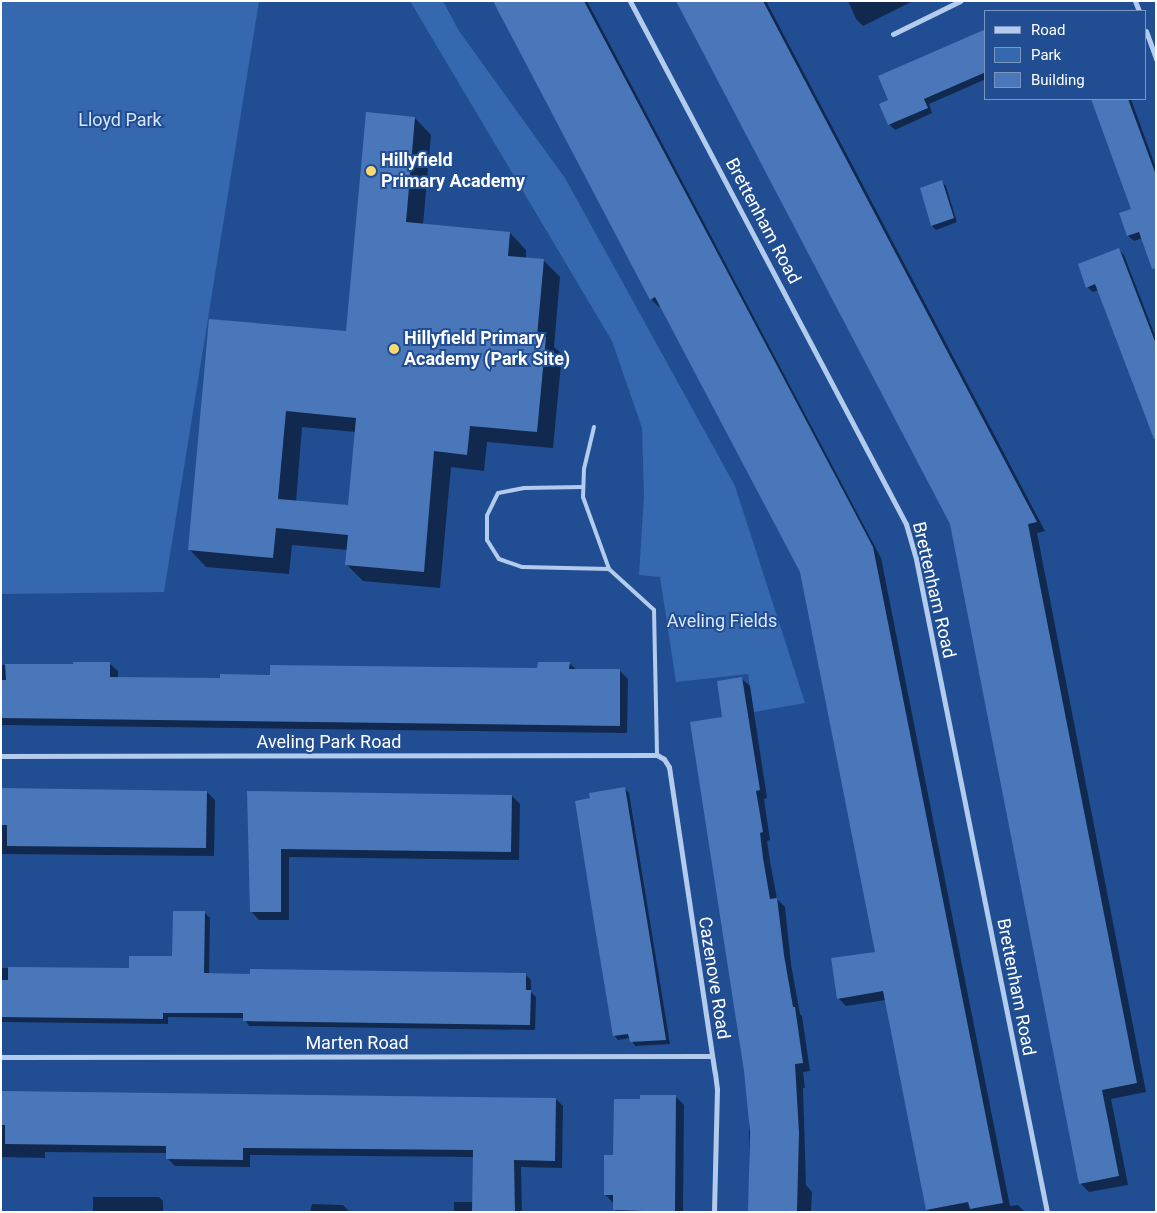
<!DOCTYPE html>
<html>
<head>
<meta charset="utf-8">
<style>
  body { margin:0 }
  #map { position:relative; width:1157px; height:1213px; overflow:hidden; background:#214e92; font-family:Roboto,sans-serif }
  div>[style] { position:absolute }
  .green>* { inset:0; background:#3568af }
  .shadow>* { inset:0; background:#0007 }
  .building>* { inset:0; background:#4a77b9 }
  .lane>* { height:4px; margin:-2px; padding:0 2px; transform-origin:2px; border-radius:2px; background:#b3cbed }
  .street>* { height:5px; margin:-2.5px; padding:0 2.5px; transform-origin:2.5px; border-radius:2.5px; background:#b3cbed }
  .dots>* { width:14px; height:14px; translate:-50% -50%; box-sizing:border-box; border:2px solid #214e92; border-radius:50% }
  span { translate:-50% -50%; white-space:nowrap; text-align:center; line-height:1.15; -webkit-text-stroke:4px #214e92; paint-order:stroke }
  .park-label { font-size:18px; color:#d8e6fa }
  .poi-label { font-size:18px; color:#fff; font-weight:700 }
  .left { translate:0 -50%; text-align:left }
  .street-label { font-size:18px; color:#fff }
  .frame { position:absolute; inset:0; border:2px solid #fff; pointer-events:none }
  .legend { position:absolute; left:984px; top:10px; width:162px; height:90px; box-sizing:border-box; background:#214e92; border:1px solid #7a95be; margin:0; padding:6px 9px; list-style:none; font-size:15px; color:#fff }
  .legend li { display:flex; align-items:center; gap:10px; height:25px }
  .legend b { width:25px; border:1px solid #7a95be }
</style>
</head>
<body>
<div id="map">
  <div class="green">
    <div style="clip-path:polygon(1px 1px,259px 1px,164px 592px,1px 594px)"></div>
    <div style="clip-path:polygon(410px 1px,443px 1px,459px 31px,565px 178px,735px 486px,805px 703px,754px 712px,748px 674px,676px 682px,660px 577px,639px 575px,644px 496px,642px 428px,612px 341px)"></div>
  </div>
  <div class="shadow">
    <div style="clip-path:polygon(494px 1px,587px 1px,881px 558px,1010px 1206px,1018px 1205px,1025px 1212px,929px 1212px,927px 1210px,886px 1000px,846px 1006px,838px 998px,877px 953px,801px 572px,661px 306px,659px 307px,651px 299px)"></div>
    <div style="clip-path:polygon(677px 1px,766px 1px,1045px 531px,1037px 533px,1146px 1092px,1111px 1099px,1128px 1185px,1089px 1192px,1080px 1183px,952px 523px)"></div>
    <div style="clip-path:polygon(848px 1px,913px 1px,863px 26px,856px 19px)"></div>
    <div style="clip-path:polygon(986px 31px,986px 79px,929px 104px,932px 113px,895px 130px,890px 125px,881px 105px,890px 100px)"></div>
    <div style="clip-path:polygon(1093px 99px,1131px 99px,1156px 168px,1156px 233px,1134px 241px,1128px 236px,1121px 214px,1133px 210px)"></div>
    <div style="clip-path:polygon(evenodd,415px 118px,431px 135px,423px 225px,510px 233px,526px 250px,526px 259px,543px 260px,560px 277px,554px 347px,562px 354px,553px 448px,487px 442px,484px 471px,451px 467px,440px 588px,363px 581px,346px 564px,348px 550px,292px 545px,289px 574px,206px 567px,190px 550px,210px 320px,347px 333px,415px 118px,302px 427px,356px 432px,350px 507px,296px 502px,302px 427px)"></div>
    <div style="clip-path:polygon(942px 182px,946px 186px,957px 222px,936px 230px,932px 226px,922px 188px)"></div>
    <div style="clip-path:polygon(1119px 250px,1124px 255px,1156px 338px,1156px 441px,1098px 290px,1093px 292px,1087px 287px)"></div>
    <div style="clip-path:polygon(569px 663px,577px 670px,620px 671px,628px 679px,627px 733px,1px 725px,1px 665px,110px 664px,118px 671px,118px 678px,221px 680px,538px 670px)"></div>
    <div style="clip-path:polygon(741px 678px,750px 686px,767px 798px,764px 799px,770px 840px,767px 841px,771px 867px,777px 899px,785px 907px,791px 964px,800px 1014px,802px 1016px,810px 1071px,803px 1072px,805px 1088px,803px 1088px,806px 1185px,812px 1192px,811px 1212px,749px 1212px,749px 1110px,724px 719px)"></div>
    <div style="clip-path:polygon(624px 788px,629px 793px,670px 1044px,635px 1046px,630px 1038px,618px 1040px,614px 1035px,591px 799px)"></div>
    <div style="clip-path:polygon(1px 789px,207px 792px,215px 800px,214px 856px,1px 854px)"></div>
    <div style="clip-path:polygon(248px 793px,512px 796px,520px 804px,519px 860px,289px 857px,289px 920px,259px 920px,251px 911px)"></div>
    <div style="clip-path:polygon(205px 913px,210px 918px,209px 975px,525px 974px,531px 980px,531px 992px,536px 997px,535px 1030px,249px 1026px,244px 1018px,168px 1017px,168px 1024px,1px 1022px,1px 968px,130px 970px,174px 957px)"></div>
    <div style="clip-path:polygon(1px 1092px,556px 1099px,563px 1106px,562px 1168px,521px 1167px,522px 1212px,454px 1212px,454px 1202px,474px 1202px,475px 1157px,250px 1155px,250px 1167px,175px 1166px,167px 1158px,167px 1153px,45px 1152px,45px 1158px,1px 1157px)"></div>
    <div style="clip-path:polygon(675px 1096px,684px 1105px,683px 1212px,617px 1212px,613px 1203px,605px 1194px,615px 1156px,641px 1100px)"></div>
    <div style="clip-path:polygon(93px 1197px,159px 1197px,163px 1201px,163px 1212px,93px 1212px)"></div>
    <div style="clip-path:polygon(312px 1204px,343px 1205px,350px 1212px,310px 1212px)"></div>
  </div>
  <div class="building">
    <div style="clip-path:polygon(493px 1px,584px 1px,873px 547px,1003px 1203px,970px 1209px,968px 1202px,926px 1210px,883px 991px,837px 999px,831px 958px,875px 952px,800px 572px,655px 297px,650px 300px)"></div>
    <div style="clip-path:polygon(676px 1px,763px 1px,1037px 522px,1028px 524px,1137px 1083px,1102px 1090px,1119px 1176px,1079px 1184px,950px 524px)"></div>
    <div style="clip-path:polygon(986px 29px,986px 72px,924px 99px,928px 108px,888px 125px,879px 104px,888px 100px,878px 76px)"></div>
    <div style="clip-path:polygon(1091px 99px,1128px 99px,1156px 175px,1156px 268px,1152px 269px,1139px 232px,1127px 236px,1119px 213px,1131px 209px)"></div>
    <div style="clip-path:polygon(evenodd,366px 112px,415px 117px,406px 222px,510px 232px,508px 256px,544px 259px,537px 336px,546px 337px,537px 432px,470px 426px,467px 455px,434px 451px,424px 572px,345px 565px,348px 535px,276px 528px,273px 558px,188px 550px,209px 319px,346px 331px,366px 112px,286px 411px,356px 418px,348px 505px,278px 499px,286px 411px)"></div>
    <div style="clip-path:polygon(942px 180px,954px 218px,931px 226px,920px 188px)"></div>
    <div style="clip-path:polygon(1119px 248px,1156px 344px,1156px 438px,1154px 439px,1095px 284px,1086px 288px,1078px 264px)"></div>
    <div style="clip-path:polygon(73px 662px,110px 662px,110px 677px,220px 678px,220px 674px,270px 675px,270px 665px,537px 668px,538px 662px,570px 662px,569px 669px,620px 669px,620px 726px,1px 718px,1px 680px,6px 680px,5px 664px,73px 664px)"></div>
    <div style="clip-path:polygon(742px 677px,760px 790px,756px 791px,763px 832px,760px 833px,763px 858px,770px 899px,777px 898px,784px 955px,793px 1007px,795px 1007px,803px 1063px,795px 1064px,799px 1133px,797px 1211px,748px 1212px,750px 1132px,744px 1071px,690px 722px,722px 717px,717px 681px)"></div>
    <div style="clip-path:polygon(625px 787px,652px 951px,666px 1040px,630px 1042px,628px 1034px,613px 1036px,594px 922px,575px 801px,590px 798px,589px 793px)"></div>
    <div style="clip-path:polygon(1px 788px,207px 791px,206px 848px,7px 846px,7px 825px,1px 825px)"></div>
    <div style="clip-path:polygon(247px 791px,512px 795px,511px 852px,281px 849px,281px 912px,250px 912px)"></div>
    <div style="clip-path:polygon(173px 911px,205px 911px,204px 973px,250px 974px,250px 969px,526px 973px,526px 990px,531px 990px,530px 1025px,243px 1021px,243px 1013px,163px 1013px,163px 1019px,1px 1017px,1px 980px,8px 980px,8px 967px,129px 968px,129px 956px,172px 956px)"></div>
    <div style="clip-path:polygon(1px 1091px,556px 1098px,555px 1161px,514px 1160px,515px 1212px,472px 1212px,473px 1150px,243px 1148px,243px 1160px,166px 1159px,166px 1146px,5px 1144px,5px 1125px,1px 1125px)"></div>
    <div style="clip-path:polygon(640px 1095px,676px 1095px,675px 1212px,613px 1210px,613px 1195px,604px 1195px,604px 1155px,613px 1155px,614px 1099px,640px 1099px)"></div>
  </div>
  <div class="lane">
    <div style="left:594px;top:427px;width:43px;rotate:103.4deg"></div>
    <div style="left:584px;top:469px;width:28px;rotate:92deg"></div>
    <div style="left:583px;top:497px;width:77px;rotate:70.1deg"></div>
    <div style="left:609px;top:569px;width:61px;rotate:42.3deg"></div>
    <div style="left:654px;top:610px;width:145px;rotate:88.8deg"></div>
    <div style="left:583px;top:487px;width:59px;rotate:179deg"></div>
    <div style="left:524px;top:488px;width:26px;rotate:169deg"></div>
    <div style="left:498px;top:493px;width:25px;rotate:116deg"></div>
    <div style="left:487px;top:516px;width:24px;rotate:90deg"></div>
    <div style="left:487px;top:540px;width:22px;rotate:58deg"></div>
    <div style="left:499px;top:559px;width:24px;rotate:19deg"></div>
    <div style="left:522px;top:567px;width:87px;rotate:1.3deg"></div>
  </div>
  <div class="street">
    <div style="left:630px;top:1px;width:591px;rotate:62.18deg"></div>
    <div style="left:906px;top:524px;width:36px;rotate:74deg"></div>
    <div style="left:916px;top:559px;width:666px;rotate:78.66deg"></div>
    <div style="left:1135px;top:1px;width:11px;rotate:68deg"></div>
    <div style="left:1146px;top:31px;width:30px;rotate:70deg"></div>
    <div style="left:893px;top:34px;width:75px;rotate:-26.2deg"></div>
    <div style="left:1px;top:756px;width:656px;rotate:-0.09deg"></div>
    <div style="left:657px;top:755px;width:8px;rotate:30deg"></div>
    <div style="left:664px;top:759px;width:9px;rotate:58deg"></div>
    <div style="left:669px;top:767px;width:309px;rotate:81.5deg"></div>
    <div style="left:715px;top:1073px;width:16px;rotate:83deg"></div>
    <div style="left:717px;top:1089px;width:123px;rotate:91.4deg"></div>
    <div style="left:1px;top:1057px;width:711px;rotate:-0.08deg"></div>
  </div>
  <div class="dots">
    <div style="left:371px;top:171px;background:#fad874"></div>
    <div style="left:394px;top:349px;background:#fad874"></div>
  </div>
  <div class="park-label">
    <span style="left:120px;top:120px">Lloyd Park</span>
    <span style="left:722px;top:621px">Aveling Fields</span>
  </div>
  <div class="poi-label">
    <span class="left" style="left:381px;top:171px">Hillyfield<br>Primary Academy</span>
    <span class="left" style="left:404px;top:349px">Hillyfield Primary<br>Academy (Park Site)</span>
  </div>
  <div class="street-label">
    <span style="left:763px;top:221px;rotate:62deg">Brettenham Road</span>
    <span style="left:934px;top:590px;rotate:77deg">Brettenham Road</span>
    <span style="left:329px;top:742px">Aveling Park Road</span>
    <span style="left:714px;top:978px;rotate:81deg">Cazenove Road</span>
    <span style="left:1016px;top:987px;rotate:79deg">Brettenham Road</span>
    <span style="left:357px;top:1043px">Marten Road</span>
  </div>
  <div class="frame"></div>
  <ul class="legend">
  <li><b style="height:6px;background:#b3cbed"></b>Road</li>
  <li><b style="height:14px;background:#3568af"></b>Park</li>
  <li><b style="height:14px;background:#4a77b9"></b>Building</li>
  </ul>
</div>
</body>
</html>
